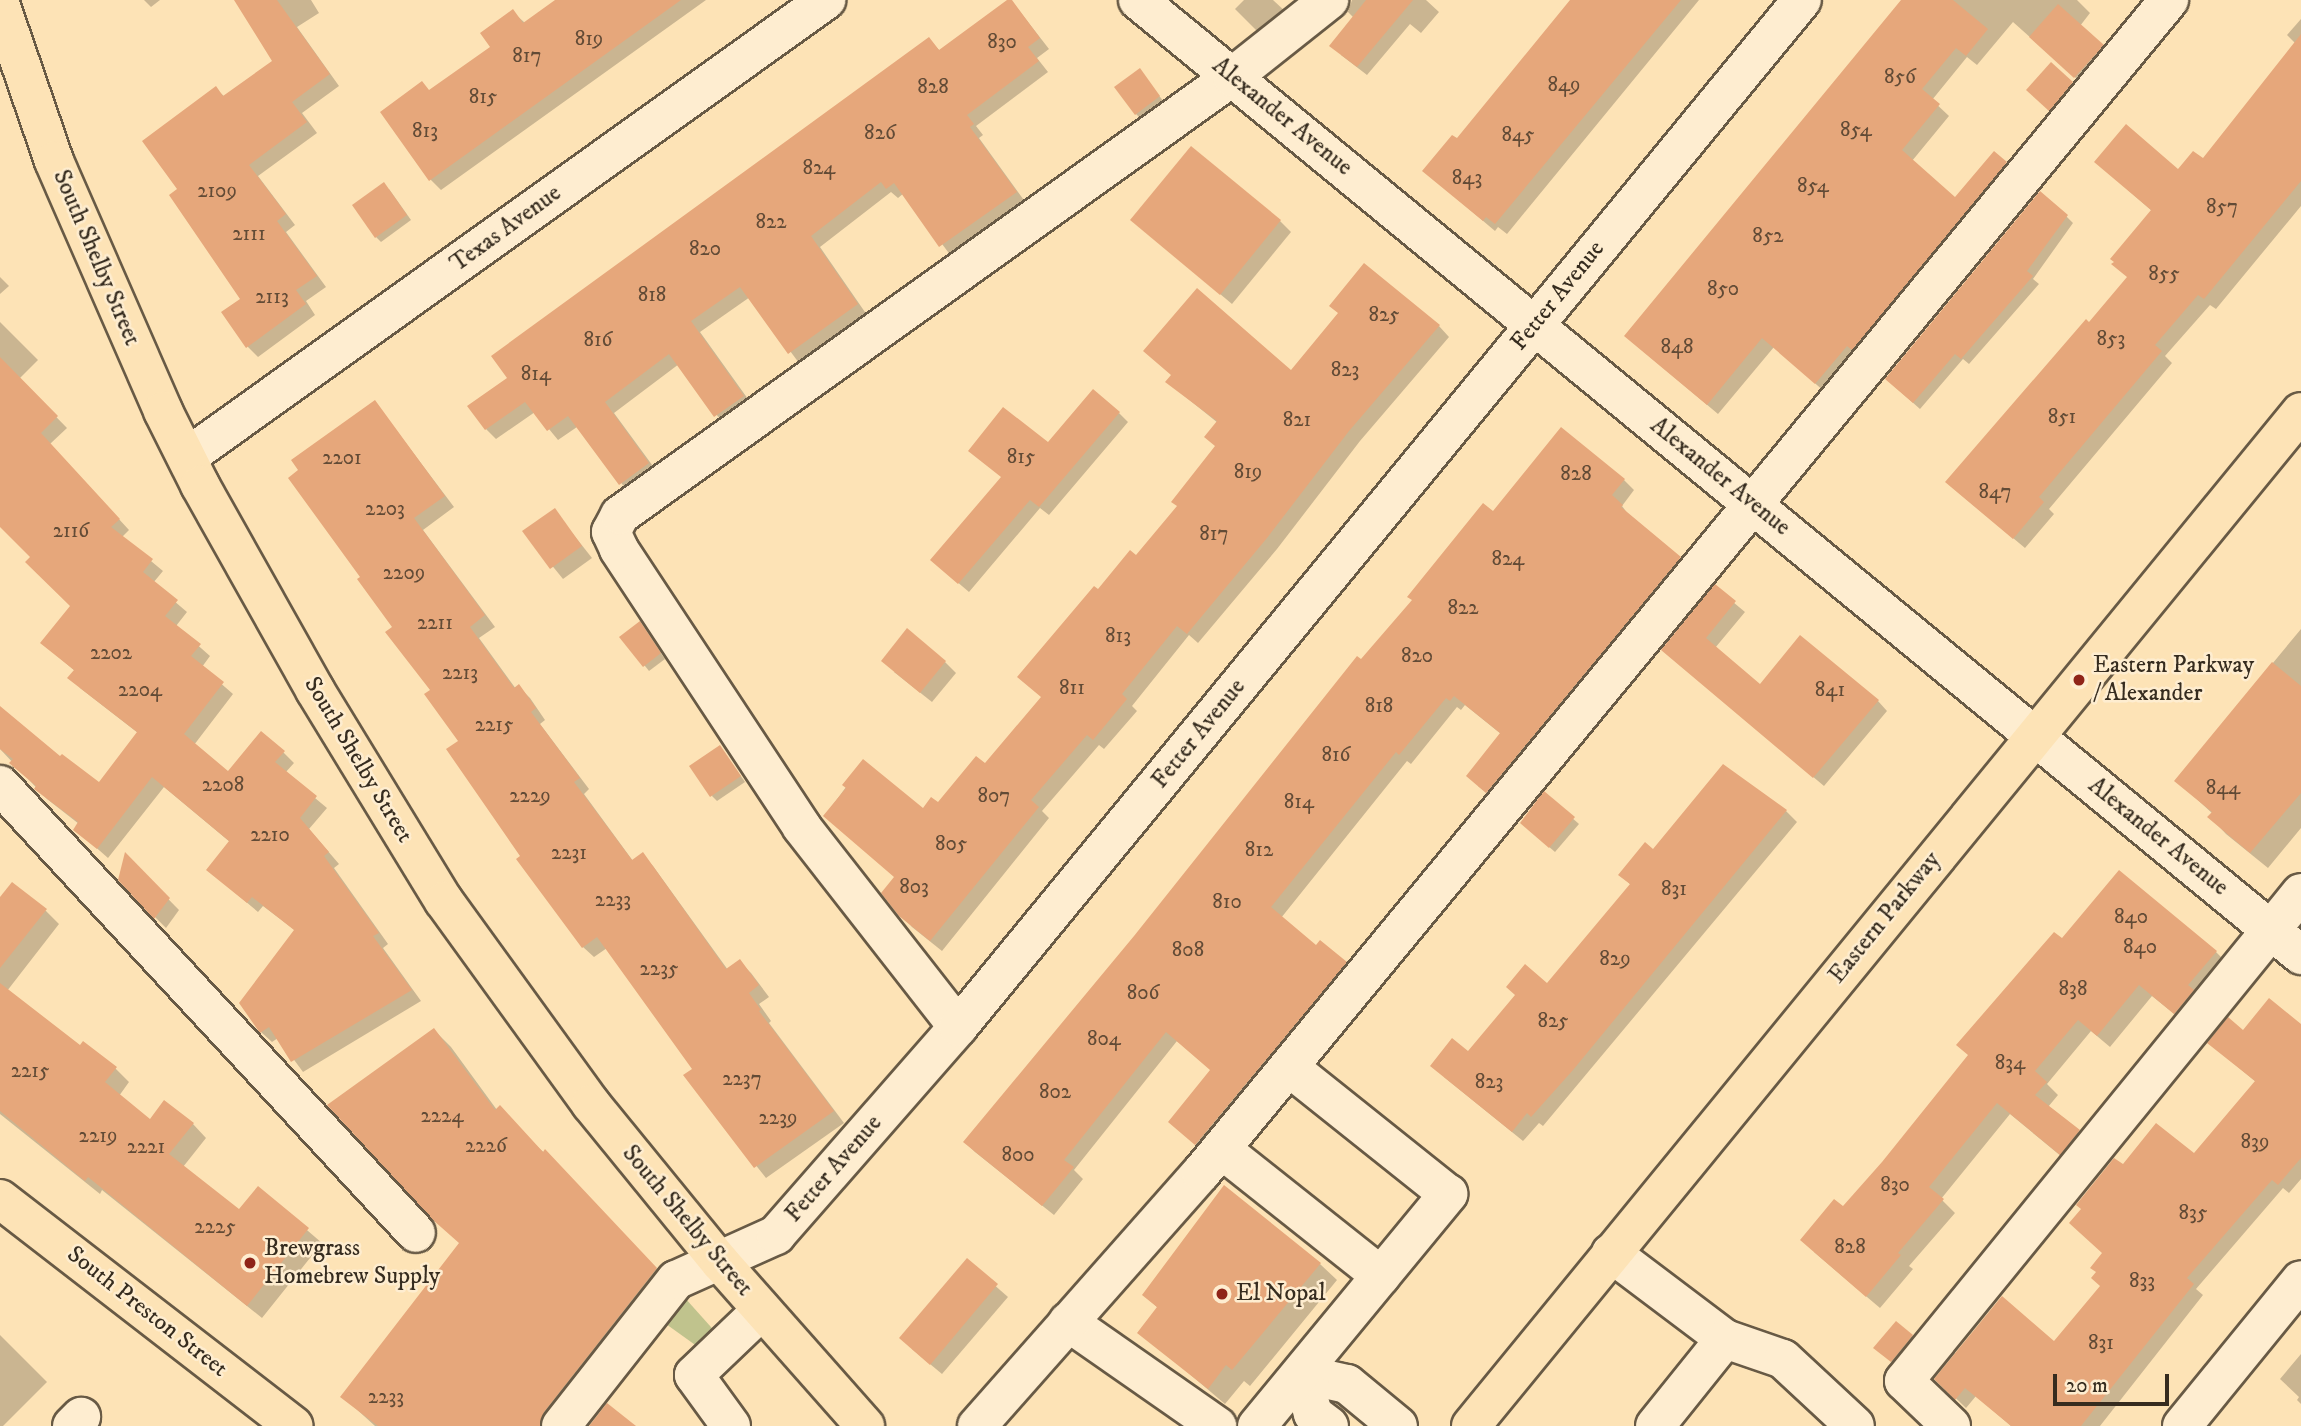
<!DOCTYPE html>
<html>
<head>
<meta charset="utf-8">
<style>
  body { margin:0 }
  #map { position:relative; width:2301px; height:1426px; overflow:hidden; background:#fde3b6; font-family:"IM FELL DW Pica",serif }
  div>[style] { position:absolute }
  .green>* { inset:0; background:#c0c38d }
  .shadow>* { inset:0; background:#0003 }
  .building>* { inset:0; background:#e6a77b }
  .roads { filter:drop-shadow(2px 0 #685a45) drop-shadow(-2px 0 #685a45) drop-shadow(0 2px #685a45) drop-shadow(0 -2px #685a45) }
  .minor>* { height:38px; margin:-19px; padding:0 19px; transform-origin:19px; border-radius:19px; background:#feedd0 }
  .major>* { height:38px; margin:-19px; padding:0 19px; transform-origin:19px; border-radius:19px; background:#fde3b6 }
  .dots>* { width:19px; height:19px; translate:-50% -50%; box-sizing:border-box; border:4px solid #feedd0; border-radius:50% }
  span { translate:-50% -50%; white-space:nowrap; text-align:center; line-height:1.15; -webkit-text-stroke:5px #feedd0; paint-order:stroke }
  .number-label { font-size:21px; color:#624b36 }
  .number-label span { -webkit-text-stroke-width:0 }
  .street-label { font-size:24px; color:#362c1f }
  .poi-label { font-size:24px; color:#362c1f }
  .left { translate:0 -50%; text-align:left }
  .scale { position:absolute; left:2053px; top:1374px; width:116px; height:32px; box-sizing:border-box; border:4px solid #362c1f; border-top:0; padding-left:9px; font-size:21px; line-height:24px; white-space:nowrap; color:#362c1f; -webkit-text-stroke:5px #feedd0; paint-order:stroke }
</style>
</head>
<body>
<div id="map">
  <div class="green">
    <div style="clip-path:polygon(685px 1298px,719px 1336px,705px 1352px,666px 1324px)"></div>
  </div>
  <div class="shadow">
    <div style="clip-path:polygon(144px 0,160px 0,151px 7px)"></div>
    <div style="clip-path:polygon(236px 0,311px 0,319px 13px,297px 27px,339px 86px,302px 113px,317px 133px,258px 176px,295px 225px,286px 232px,326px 287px,306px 301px,315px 315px,258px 357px,248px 347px,243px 299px,179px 189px,216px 89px,225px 97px,274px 62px)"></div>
    <div style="clip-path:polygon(558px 0,706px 0,441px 190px,430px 179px,430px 91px,493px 47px,513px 12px,525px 23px)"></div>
    <div style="clip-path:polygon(1011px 0,1049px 49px,1037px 58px,1048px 72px,976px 126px,983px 135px,979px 138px,1026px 203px,951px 256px,904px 193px,898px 198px,891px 192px,820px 247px,867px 315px,799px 363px,750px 297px,700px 332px,753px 406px,725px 426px,679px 364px,614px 413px,658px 473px,630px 494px,577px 427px,558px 440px,535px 412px,496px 439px,486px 429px,510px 378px,929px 39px,940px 51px)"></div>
    <div style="clip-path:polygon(1244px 0,1273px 0,1287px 13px,1259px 33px,1235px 9px)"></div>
    <div style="clip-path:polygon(1352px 0,1426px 0,1439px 12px,1421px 33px,1410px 24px,1367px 75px,1341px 55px,1354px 18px,1348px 12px)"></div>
    <div style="clip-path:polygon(1573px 0,1699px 0,1507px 234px,1498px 227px,1495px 231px,1424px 171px,1457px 141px)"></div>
    <div style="clip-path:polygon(1905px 0,2077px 0,2090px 13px,2080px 26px,2113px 56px,2086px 87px,2013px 22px,1977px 65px,1967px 57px,1932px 100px,1949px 116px,1912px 161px,1956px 199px,2005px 164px,2016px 174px,1826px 393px,1774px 347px,1718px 414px,1637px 346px)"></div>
    <div style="clip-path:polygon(2301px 19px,2301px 206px,2216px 309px,2210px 305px,2165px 356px,2172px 363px,2049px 509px,2054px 514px,2025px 548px,1959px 493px,2129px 278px,2152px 211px,2096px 162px,2178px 172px,2203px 161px,2295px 43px,2287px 35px)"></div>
    <div style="clip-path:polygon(2051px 64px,2077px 88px,2055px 114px,2029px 90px)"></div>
    <div style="clip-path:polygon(1144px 76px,1164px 102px,1141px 119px,1136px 114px)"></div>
    <div style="clip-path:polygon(389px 189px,411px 220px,381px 242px,376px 237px)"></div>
    <div style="clip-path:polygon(2066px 216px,2073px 223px,2033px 279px,2039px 284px,1969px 364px,1963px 359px,1920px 409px,1894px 386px)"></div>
    <div style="clip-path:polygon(1132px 220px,1280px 221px,1291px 232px,1232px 304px)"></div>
    <div style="clip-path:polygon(0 277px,9px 286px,0 294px)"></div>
    <div style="clip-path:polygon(0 322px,38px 360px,19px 379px,67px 428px,50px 444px,129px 530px,122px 537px,163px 571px,153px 583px,187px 612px,176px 626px,210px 656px,202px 667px,233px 694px,194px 745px,228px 774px,283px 752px,294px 763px,285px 773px,327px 808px,309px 829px,339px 864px,334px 868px,388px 944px,383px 948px,421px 1001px,303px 1072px,278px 1038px,272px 1042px,261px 1032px,296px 931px,263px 906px,258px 912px,208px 870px,230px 842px,164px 787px,108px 858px,75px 829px,79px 824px,47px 799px,0 749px,0 708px,61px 759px,99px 784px,138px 733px,80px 688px,75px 671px,42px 643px,72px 606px,33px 557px,0 524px)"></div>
    <div style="clip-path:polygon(1439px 326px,1449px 337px,1360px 441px,1277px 549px,1198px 643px,1189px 635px,1132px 706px,1137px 711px,1104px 749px,1099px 745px,1042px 811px,1049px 818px,942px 951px,912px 927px,901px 915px,896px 877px,825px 816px,864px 762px,923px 810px,938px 805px,985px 765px,1042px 698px,1098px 591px,1136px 558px,1179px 507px,1216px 447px,1218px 423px,1167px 382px,1292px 372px)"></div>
    <div style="clip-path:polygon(375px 402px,454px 507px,423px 530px,495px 627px,479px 638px,516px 689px,519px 687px,530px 698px,545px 720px,540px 724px,589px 789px,584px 794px,633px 861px,642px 855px,653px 866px,728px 970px,740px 962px,751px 973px,769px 997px,759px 1004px,771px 1021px,769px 1023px,844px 1123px,766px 1178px,685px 1076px,695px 1069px,607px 948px,594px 957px,583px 947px,522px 856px,432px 691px,363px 577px)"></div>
    <div style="clip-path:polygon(1119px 413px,1128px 422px,1049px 515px,1040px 508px,969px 592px,942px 569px,1048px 445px)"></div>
    <div style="clip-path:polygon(1624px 480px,1634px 490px,1622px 506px,1631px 518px,1690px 568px,1498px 802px,1478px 786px,1501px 734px,1465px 705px,1461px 710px,1457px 707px,1411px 764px,1407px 761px,1281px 918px,1316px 948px,1346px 963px,1356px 973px,1207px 1154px,1181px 1132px,1212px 1070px,1177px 1041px,1074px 1170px,1083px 1179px,1054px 1215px,975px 1152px,965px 1142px,1362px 662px,1493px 514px)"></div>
    <div style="clip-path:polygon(554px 510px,592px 558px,563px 579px,524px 531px)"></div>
    <div style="clip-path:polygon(1715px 587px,1745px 612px,1715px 648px,1760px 686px,1878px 701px,1887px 711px,1824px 786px,1673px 659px)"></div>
    <div style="clip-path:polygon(640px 624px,665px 659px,649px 671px,622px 637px)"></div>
    <div style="clip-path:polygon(2301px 629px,2301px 828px,2268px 868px,2226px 834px,2210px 817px,2213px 814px,2176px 780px)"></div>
    <div style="clip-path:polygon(945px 662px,956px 673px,932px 702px,894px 672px)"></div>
    <div style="clip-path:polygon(724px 752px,745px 782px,717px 801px,712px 796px)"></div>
    <div style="clip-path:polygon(1545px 794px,1579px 824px,1555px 852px,1527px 828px)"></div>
    <div style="clip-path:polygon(1786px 811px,1797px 822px,1543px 1126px,1539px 1123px,1523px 1141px,1444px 1077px,1469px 1054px,1517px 995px,1547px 985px,1631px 885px,1620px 875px,1653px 851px)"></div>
    <div style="clip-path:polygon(126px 856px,179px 910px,166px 928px,155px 917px)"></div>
    <div style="clip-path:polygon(0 900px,46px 911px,59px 924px,7px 991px,80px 1048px,115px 1068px,129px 1082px,119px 1096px,150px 1121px,193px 1124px,206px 1138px,183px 1167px,239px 1211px,258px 1188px,322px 1243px,262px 1318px,102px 1190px,100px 1194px,0 1114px)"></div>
    <div style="clip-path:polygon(2062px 941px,2216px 952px,2228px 964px,2188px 1025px,2152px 996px,2110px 1047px,2091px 1031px,2047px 1084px,2058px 1095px,2048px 1107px,2091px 1144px,2073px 1166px,2010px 1114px,1941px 1199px,1955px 1213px,1909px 1266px,1913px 1269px,1880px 1308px,1814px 1252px,1843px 1209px,1883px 1163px)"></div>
    <div style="clip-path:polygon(2301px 1027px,2301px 1179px,2289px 1193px,2283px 1188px,2196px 1289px,2203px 1295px,2100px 1426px,2011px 1426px,1976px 1396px,1966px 1408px,1936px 1379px,2054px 1344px,2101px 1286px,2098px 1273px,2123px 1167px,2194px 1156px,2256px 1082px,2209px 1043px,2244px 1033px)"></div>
    <div style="clip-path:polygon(434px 1030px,451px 1047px,497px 1110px,562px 1169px,673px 1286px,563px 1426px,375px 1426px,342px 1396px,461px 1244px)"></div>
    <div style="clip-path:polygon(967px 1261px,1008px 1297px,942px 1374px,912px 1349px)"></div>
    <div style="clip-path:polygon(1320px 1264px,1337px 1280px,1250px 1386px,1244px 1381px,1225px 1404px,1140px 1332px,1158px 1308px,1144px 1295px)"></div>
    <div style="clip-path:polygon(1896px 1323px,1917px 1341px,1897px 1366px,1881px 1353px)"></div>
    <div style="clip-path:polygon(0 1335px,47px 1382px,3px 1426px,0 1426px)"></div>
    <div style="clip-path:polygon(2301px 1354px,2301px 1404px,2297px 1400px,2299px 1397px,2280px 1379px)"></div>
  </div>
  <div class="building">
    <div style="clip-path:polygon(234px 0,277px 0,330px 74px,292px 102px,307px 122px,249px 165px,286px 214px,277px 221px,317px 276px,296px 290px,306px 304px,246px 348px,221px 312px,240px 299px,169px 195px,177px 189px,142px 141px,216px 86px,223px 96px,272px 61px)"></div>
    <div style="clip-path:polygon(555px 0,681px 0,429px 181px,380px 112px,422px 81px,429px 90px,490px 47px,480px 33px,513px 9px,523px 23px)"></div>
    <div style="clip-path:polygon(1007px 0,1012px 0,1040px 38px,1028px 47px,1039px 61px,967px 115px,974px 124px,970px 127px,1017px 192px,939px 247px,894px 183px,886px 189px,881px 182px,811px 236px,858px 304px,788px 354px,740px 287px,691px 321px,744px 396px,714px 417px,669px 354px,605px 402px,649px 463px,619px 485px,568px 416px,547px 431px,525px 402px,485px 430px,467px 406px,507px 378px,491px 356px,929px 37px,939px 50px)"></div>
    <div style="clip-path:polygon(1366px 0,1413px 0,1357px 67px,1329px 46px)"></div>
    <div style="clip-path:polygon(1570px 0,1681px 0,1495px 224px,1486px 217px,1483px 221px,1422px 171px,1452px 135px,1457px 138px)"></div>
    <div style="clip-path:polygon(1901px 0,1953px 0,1988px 29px,1966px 56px,1956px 48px,1922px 89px,1940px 104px,1902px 150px,1955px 197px,1994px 151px,2007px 162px,1852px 350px,1847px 346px,1815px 384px,1762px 338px,1707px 405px,1624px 336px)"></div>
    <div style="clip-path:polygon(2058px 4px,2104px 45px,2074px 78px,2029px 37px)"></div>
    <div style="clip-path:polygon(2301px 34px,2301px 181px,2204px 299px,2198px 295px,2155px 345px,2162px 351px,2039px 497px,2044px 502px,2013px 539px,1945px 482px,2086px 319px,2089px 322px,2127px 277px,2111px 264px,2114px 262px,2110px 259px,2151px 210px,2094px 162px,2126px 124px,2178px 169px,2193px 151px,2203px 158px)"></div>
    <div style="clip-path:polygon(2051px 62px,2073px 82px,2049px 111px,2026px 90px)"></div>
    <div style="clip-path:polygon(1140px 68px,1160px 96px,1135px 115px,1114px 87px)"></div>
    <div style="clip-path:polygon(1191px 146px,1281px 220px,1220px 295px,1130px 220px)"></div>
    <div style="clip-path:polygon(384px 182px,407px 215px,375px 238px,352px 205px)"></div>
    <div style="clip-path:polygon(2040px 191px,2068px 215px,2027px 271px,2033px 276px,1961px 359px,1955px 354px,1913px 403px,1885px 379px)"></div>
    <div style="clip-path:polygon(1364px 263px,1440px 325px,1349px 431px,1267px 538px,1187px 634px,1177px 626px,1122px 694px,1127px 699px,1093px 740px,1087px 735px,1031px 800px,1039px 807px,930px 941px,899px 916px,881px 893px,894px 877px,823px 816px,846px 788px,842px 785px,863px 759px,923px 808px,931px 797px,938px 802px,976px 756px,985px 763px,1041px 697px,1017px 677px,1094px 586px,1098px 589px,1130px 550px,1136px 555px,1177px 506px,1171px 502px,1215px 446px,1204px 437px,1217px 421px,1165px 382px,1171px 375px,1143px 351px,1197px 288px,1291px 370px,1338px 313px,1329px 306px)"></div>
    <div style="clip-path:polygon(0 357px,58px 416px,41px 433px,120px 519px,111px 527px,153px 559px,143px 572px,178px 600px,165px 616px,201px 644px,191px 656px,224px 682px,184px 734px,228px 771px,261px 731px,285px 751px,275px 762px,317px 796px,300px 818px,329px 852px,324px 856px,379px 933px,373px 936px,412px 990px,291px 1062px,269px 1027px,260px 1033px,239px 1003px,294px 930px,252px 897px,247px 903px,206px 870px,229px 841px,152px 777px,97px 849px,73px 830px,78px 822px,34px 789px,36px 786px,9px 763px,13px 759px,0 749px,0 706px,60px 756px,62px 754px,99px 782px,137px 732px,67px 678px,74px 670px,40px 643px,70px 606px,25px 562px,30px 557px,0 527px)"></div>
    <div style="clip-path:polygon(1093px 389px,1120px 412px,1039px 507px,1030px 500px,958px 584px,930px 560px,1001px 477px,968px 451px,1003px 407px,1048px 442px)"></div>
    <div style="clip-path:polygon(375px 400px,445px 496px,414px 518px,485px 615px,470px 627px,514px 688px,519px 684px,536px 708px,531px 712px,580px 778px,574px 782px,632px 860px,643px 852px,726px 969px,740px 959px,759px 985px,749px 993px,761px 1010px,759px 1011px,834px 1111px,754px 1168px,683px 1075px,692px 1069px,597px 937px,582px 948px,516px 859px,520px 856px,446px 749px,458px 741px,424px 694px,430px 690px,385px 632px,392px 627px,357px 579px,360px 577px,288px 478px,298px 470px,291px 460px)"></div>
    <div style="clip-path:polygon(1561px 427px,1625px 479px,1612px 495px,1623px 505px,1621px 507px,1681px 557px,1486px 793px,1466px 776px,1500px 733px,1454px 696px,1450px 701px,1446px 698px,1399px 755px,1396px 752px,1271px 907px,1316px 945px,1320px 940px,1347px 962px,1195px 1145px,1168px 1122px,1210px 1070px,1166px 1032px,1064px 1160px,1074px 1167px,1042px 1206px,963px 1142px,1134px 936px,1357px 656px,1361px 659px,1412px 600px,1407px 597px,1483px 503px,1493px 511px)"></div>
    <div style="clip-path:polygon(555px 508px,582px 546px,550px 569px,522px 531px)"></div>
    <div style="clip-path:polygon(1715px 584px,1736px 601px,1706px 638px,1760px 684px,1800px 635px,1879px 700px,1813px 778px,1661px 650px)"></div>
    <div style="clip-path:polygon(640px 621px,661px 653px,643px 667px,619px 637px)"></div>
    <div style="clip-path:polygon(907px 628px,946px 661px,920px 693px,881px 661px)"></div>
    <div style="clip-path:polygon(2272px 662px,2301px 686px,2301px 793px,2250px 853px,2207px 817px,2212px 812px,2174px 781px)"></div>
    <div style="clip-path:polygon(720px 745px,741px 776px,710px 797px,689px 766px)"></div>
    <div style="clip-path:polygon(1723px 764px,1787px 810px,1573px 1070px,1531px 1117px,1527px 1113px,1512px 1132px,1430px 1066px,1452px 1038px,1468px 1051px,1515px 995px,1506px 987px,1525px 964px,1547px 983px,1630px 884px,1618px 875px,1645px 842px,1653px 849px)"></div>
    <div style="clip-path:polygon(1544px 791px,1575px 817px,1549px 848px,1520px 823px)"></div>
    <div style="clip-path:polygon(125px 852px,170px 898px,154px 919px,118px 880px)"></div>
    <div style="clip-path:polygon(2119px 870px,2217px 951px,2188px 985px,2194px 990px,2174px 1014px,2139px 985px,2097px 1036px,2078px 1020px,2035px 1071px,2047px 1082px,2035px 1095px,2080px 1130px,2060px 1155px,1997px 1103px,1929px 1187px,1944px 1199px,1898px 1253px,1901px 1255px,1866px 1297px,1800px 1240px,1834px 1199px,1843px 1206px,1882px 1162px,1968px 1055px,1956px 1045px,2054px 932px,2062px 938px)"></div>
    <div style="clip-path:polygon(12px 882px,47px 909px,0 968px,0 897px)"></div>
    <div style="clip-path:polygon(0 983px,80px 1045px,83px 1041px,117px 1067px,105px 1082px,150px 1119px,164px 1100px,194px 1123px,169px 1154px,239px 1209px,258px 1186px,309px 1228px,247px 1306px,88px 1177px,85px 1181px,0 1111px)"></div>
    <div style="clip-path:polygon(2269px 998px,2301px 1024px,2301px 1158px,2278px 1185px,2272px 1180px,2187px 1278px,2194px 1284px,2081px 1426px,2011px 1426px,1965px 1388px,1955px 1400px,1934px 1379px,2002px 1296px,2054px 1341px,2100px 1286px,2091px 1278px,2096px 1272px,2090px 1268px,2102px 1253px,2069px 1223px,2081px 1209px,2076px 1205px,2114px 1158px,2123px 1164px,2156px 1123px,2194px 1153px,2255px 1081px,2207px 1043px,2228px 1017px,2243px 1030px)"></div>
    <div style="clip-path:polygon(434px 1028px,495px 1110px,500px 1105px,543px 1152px,545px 1149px,657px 1268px,544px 1412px,540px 1426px,378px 1426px,340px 1397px,459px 1243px,433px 1220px,327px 1105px)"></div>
    <div style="clip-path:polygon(1224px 1185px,1321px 1263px,1232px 1370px,1226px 1365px,1208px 1389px,1137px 1333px,1157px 1307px,1142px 1295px)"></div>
    <div style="clip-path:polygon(967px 1258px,998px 1284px,930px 1365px,899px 1338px)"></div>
    <div style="clip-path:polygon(1896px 1321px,1913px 1335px,1891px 1362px,1873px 1348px)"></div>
    <div style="clip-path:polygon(607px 1403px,636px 1426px,589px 1426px)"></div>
  </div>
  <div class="roads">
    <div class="minor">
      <div style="left:1138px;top:0;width:1505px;rotate:39.39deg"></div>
      <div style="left:187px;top:457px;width:786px;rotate:-35.57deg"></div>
      <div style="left:0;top:785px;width:611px;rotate:47.12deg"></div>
      <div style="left:958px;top:1027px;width:254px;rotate:-128deg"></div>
      <div style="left:802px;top:827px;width:333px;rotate:-123.4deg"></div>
      <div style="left:619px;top:549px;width:19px;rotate:-115deg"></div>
      <div style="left:611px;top:532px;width:19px;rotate:-62deg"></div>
      <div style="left:620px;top:515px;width:753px;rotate:-35.59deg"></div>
      <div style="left:1232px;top:77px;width:124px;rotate:-38.4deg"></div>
      <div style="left:1221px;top:1149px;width:204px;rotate:38.4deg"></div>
      <div style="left:1611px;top:1253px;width:143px;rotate:37deg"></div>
      <div style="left:1725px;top:1339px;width:61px;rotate:19deg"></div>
      <div style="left:1783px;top:1359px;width:98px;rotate:42.9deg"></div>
      <div style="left:1068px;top:1322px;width:182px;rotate:34.9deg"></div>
      <div style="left:1302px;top:1374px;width:46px;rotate:12.5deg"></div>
      <div style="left:1347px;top:1384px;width:66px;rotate:39.5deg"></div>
      <div style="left:1302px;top:1374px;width:41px;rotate:74.6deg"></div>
      <div style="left:1313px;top:1414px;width:20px;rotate:37deg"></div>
      <div style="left:72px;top:1426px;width:13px;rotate:-45deg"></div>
      <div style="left:561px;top:1426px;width:186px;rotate:-51.8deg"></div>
      <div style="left:676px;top:1280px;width:110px;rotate:-24.2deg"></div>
      <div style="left:776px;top:1235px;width:276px;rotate:-48.8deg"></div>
      <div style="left:958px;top:1027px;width:1329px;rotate:-50.59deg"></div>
      <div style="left:731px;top:1426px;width:63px;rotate:-126deg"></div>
      <div style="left:694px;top:1375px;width:94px;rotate:-43.7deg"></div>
      <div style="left:977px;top:1426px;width:338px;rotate:-48.5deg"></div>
      <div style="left:1201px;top:1173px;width:1521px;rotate:-50.47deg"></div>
      <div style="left:1257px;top:1426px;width:301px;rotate:-50.5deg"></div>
      <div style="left:1448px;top:1194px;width:203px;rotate:-141.4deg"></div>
      <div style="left:1655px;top:1426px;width:112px;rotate:-51.2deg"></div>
      <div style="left:1951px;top:1426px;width:65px;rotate:-136.2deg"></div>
      <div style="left:1904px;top:1381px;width:629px;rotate:-50.87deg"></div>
      <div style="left:2182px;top:1426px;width:188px;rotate:-50.8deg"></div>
    </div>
    <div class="major">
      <div style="left:0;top:4px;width:166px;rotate:71deg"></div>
      <div style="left:54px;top:161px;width:273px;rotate:66.4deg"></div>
      <div style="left:163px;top:411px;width:83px;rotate:63.4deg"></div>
      <div style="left:200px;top:485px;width:235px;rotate:60.7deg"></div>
      <div style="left:315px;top:690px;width:247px;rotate:58.6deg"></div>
      <div style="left:444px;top:901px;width:251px;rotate:54.1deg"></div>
      <div style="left:591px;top:1104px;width:204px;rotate:50.8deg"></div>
      <div style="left:720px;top:1262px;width:219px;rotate:48.5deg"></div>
      <div style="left:0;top:1199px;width:371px;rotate:37.7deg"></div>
      <div style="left:1471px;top:1426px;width:1310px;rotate:-50.7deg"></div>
    </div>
  </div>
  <div class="dots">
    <div style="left:2079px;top:680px;background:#8f2418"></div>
    <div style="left:250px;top:1263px;background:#8f2418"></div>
    <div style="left:1222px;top:1294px;background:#8f2418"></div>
  </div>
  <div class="number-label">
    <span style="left:589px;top:39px">819</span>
    <span style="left:1002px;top:42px">830</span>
    <span style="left:527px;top:56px">817</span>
    <span style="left:1900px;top:77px">856</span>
    <span style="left:1564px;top:85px">849</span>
    <span style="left:933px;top:87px">828</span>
    <span style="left:483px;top:97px">815</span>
    <span style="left:1856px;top:130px">854</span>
    <span style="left:425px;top:131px">813</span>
    <span style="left:880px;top:133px">826</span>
    <span style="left:1518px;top:135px">845</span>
    <span style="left:819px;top:168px">824</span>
    <span style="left:1467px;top:178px">843</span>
    <span style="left:1813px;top:186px">854</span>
    <span style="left:217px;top:191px">2109</span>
    <span style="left:2222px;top:207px">857</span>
    <span style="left:771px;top:222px">822</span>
    <span style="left:249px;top:234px">2111</span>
    <span style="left:1768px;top:236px">852</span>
    <span style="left:705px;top:249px">820</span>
    <span style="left:2164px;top:274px">855</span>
    <span style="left:1723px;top:289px">850</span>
    <span style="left:652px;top:295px">818</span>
    <span style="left:272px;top:297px">2113</span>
    <span style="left:1384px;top:315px">825</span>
    <span style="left:2111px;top:339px">853</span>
    <span style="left:598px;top:340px">816</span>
    <span style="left:1677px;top:347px">848</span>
    <span style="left:1345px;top:370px">823</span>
    <span style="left:536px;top:374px">814</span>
    <span style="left:2062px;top:417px">851</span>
    <span style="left:1297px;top:420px">821</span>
    <span style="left:1021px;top:457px">815</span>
    <span style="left:342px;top:458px">2201</span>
    <span style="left:1248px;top:472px">819</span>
    <span style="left:1576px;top:474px">828</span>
    <span style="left:1995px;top:492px">847</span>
    <span style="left:385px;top:509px">2203</span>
    <span style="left:71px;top:531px">2116</span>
    <span style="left:1214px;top:534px">817</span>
    <span style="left:1508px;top:559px">824</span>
    <span style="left:404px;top:573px">2209</span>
    <span style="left:1463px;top:608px">822</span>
    <span style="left:435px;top:623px">2211</span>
    <span style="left:1118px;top:636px">813</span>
    <span style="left:111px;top:653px">2202</span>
    <span style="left:1417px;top:656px">820</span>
    <span style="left:460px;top:673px">2213</span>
    <span style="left:1072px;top:688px">811</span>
    <span style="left:140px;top:690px">2204</span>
    <span style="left:1830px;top:690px">841</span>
    <span style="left:1379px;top:706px">818</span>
    <span style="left:494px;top:725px">2215</span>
    <span style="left:1336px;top:755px">816</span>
    <span style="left:223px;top:785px">2208</span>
    <span style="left:2223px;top:788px">844</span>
    <span style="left:530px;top:796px">2229</span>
    <span style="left:994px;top:796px">807</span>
    <span style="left:1299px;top:802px">814</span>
    <span style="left:270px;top:835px">2210</span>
    <span style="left:951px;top:844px">805</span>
    <span style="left:1259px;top:850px">812</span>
    <span style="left:569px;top:853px">2231</span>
    <span style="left:914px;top:887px">803</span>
    <span style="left:1674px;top:889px">831</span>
    <span style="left:613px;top:900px">2233</span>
    <span style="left:1227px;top:902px">810</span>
    <span style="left:2131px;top:917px">840</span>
    <span style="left:2140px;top:947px">840</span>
    <span style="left:1188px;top:950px">808</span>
    <span style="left:1615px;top:959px">829</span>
    <span style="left:659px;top:969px">2235</span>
    <span style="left:2073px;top:989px">838</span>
    <span style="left:1143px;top:993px">806</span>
    <span style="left:1553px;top:1021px">825</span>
    <span style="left:1104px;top:1039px">804</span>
    <span style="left:2010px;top:1063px">834</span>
    <span style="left:30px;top:1071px">2215</span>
    <span style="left:742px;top:1079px">2237</span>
    <span style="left:1489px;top:1082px">823</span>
    <span style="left:1055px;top:1092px">802</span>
    <span style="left:442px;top:1116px">2224</span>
    <span style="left:778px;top:1118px">2239</span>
    <span style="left:98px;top:1136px">2219</span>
    <span style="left:2255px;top:1142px">839</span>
    <span style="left:486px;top:1146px">2226</span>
    <span style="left:146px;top:1147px">2221</span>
    <span style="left:1018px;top:1155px">800</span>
    <span style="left:1895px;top:1185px">830</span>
    <span style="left:2193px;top:1213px">835</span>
    <span style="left:215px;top:1227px">2225</span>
    <span style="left:1850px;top:1247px">828</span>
    <span style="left:2142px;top:1281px">833</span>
    <span style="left:2101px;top:1343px">831</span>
    <span style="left:386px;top:1397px">2233</span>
  </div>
  <div class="street-label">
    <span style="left:1282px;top:117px;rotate:39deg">Alexander Avenue</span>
    <span style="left:506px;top:229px;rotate:-36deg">Texas Avenue</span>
    <span style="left:96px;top:258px;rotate:67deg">South Shelby Street</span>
    <span style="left:1558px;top:296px;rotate:-51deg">Fetter Avenue</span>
    <span style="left:1720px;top:477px;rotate:39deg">Alexander Avenue</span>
    <span style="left:1199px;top:734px;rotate:-51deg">Fetter Avenue</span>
    <span style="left:358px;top:760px;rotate:59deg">South Shelby Street</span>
    <span style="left:2158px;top:837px;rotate:39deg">Alexander Avenue</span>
    <span style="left:1885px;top:918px;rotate:-51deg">Eastern Parkway</span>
    <span style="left:834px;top:1169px;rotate:-49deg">Fetter Avenue</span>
    <span style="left:687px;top:1221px;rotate:50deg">South Shelby Street</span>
    <span style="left:147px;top:1312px;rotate:38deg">South Preston Street</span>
  </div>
  <div class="poi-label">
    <span class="left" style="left:2093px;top:680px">Eastern Parkway<br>/ Alexander</span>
    <span class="left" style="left:264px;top:1263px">Brewgrass<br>Homebrew Supply</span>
    <span class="left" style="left:1236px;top:1294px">El Nopal</span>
  </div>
  <div class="scale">20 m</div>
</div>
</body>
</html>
